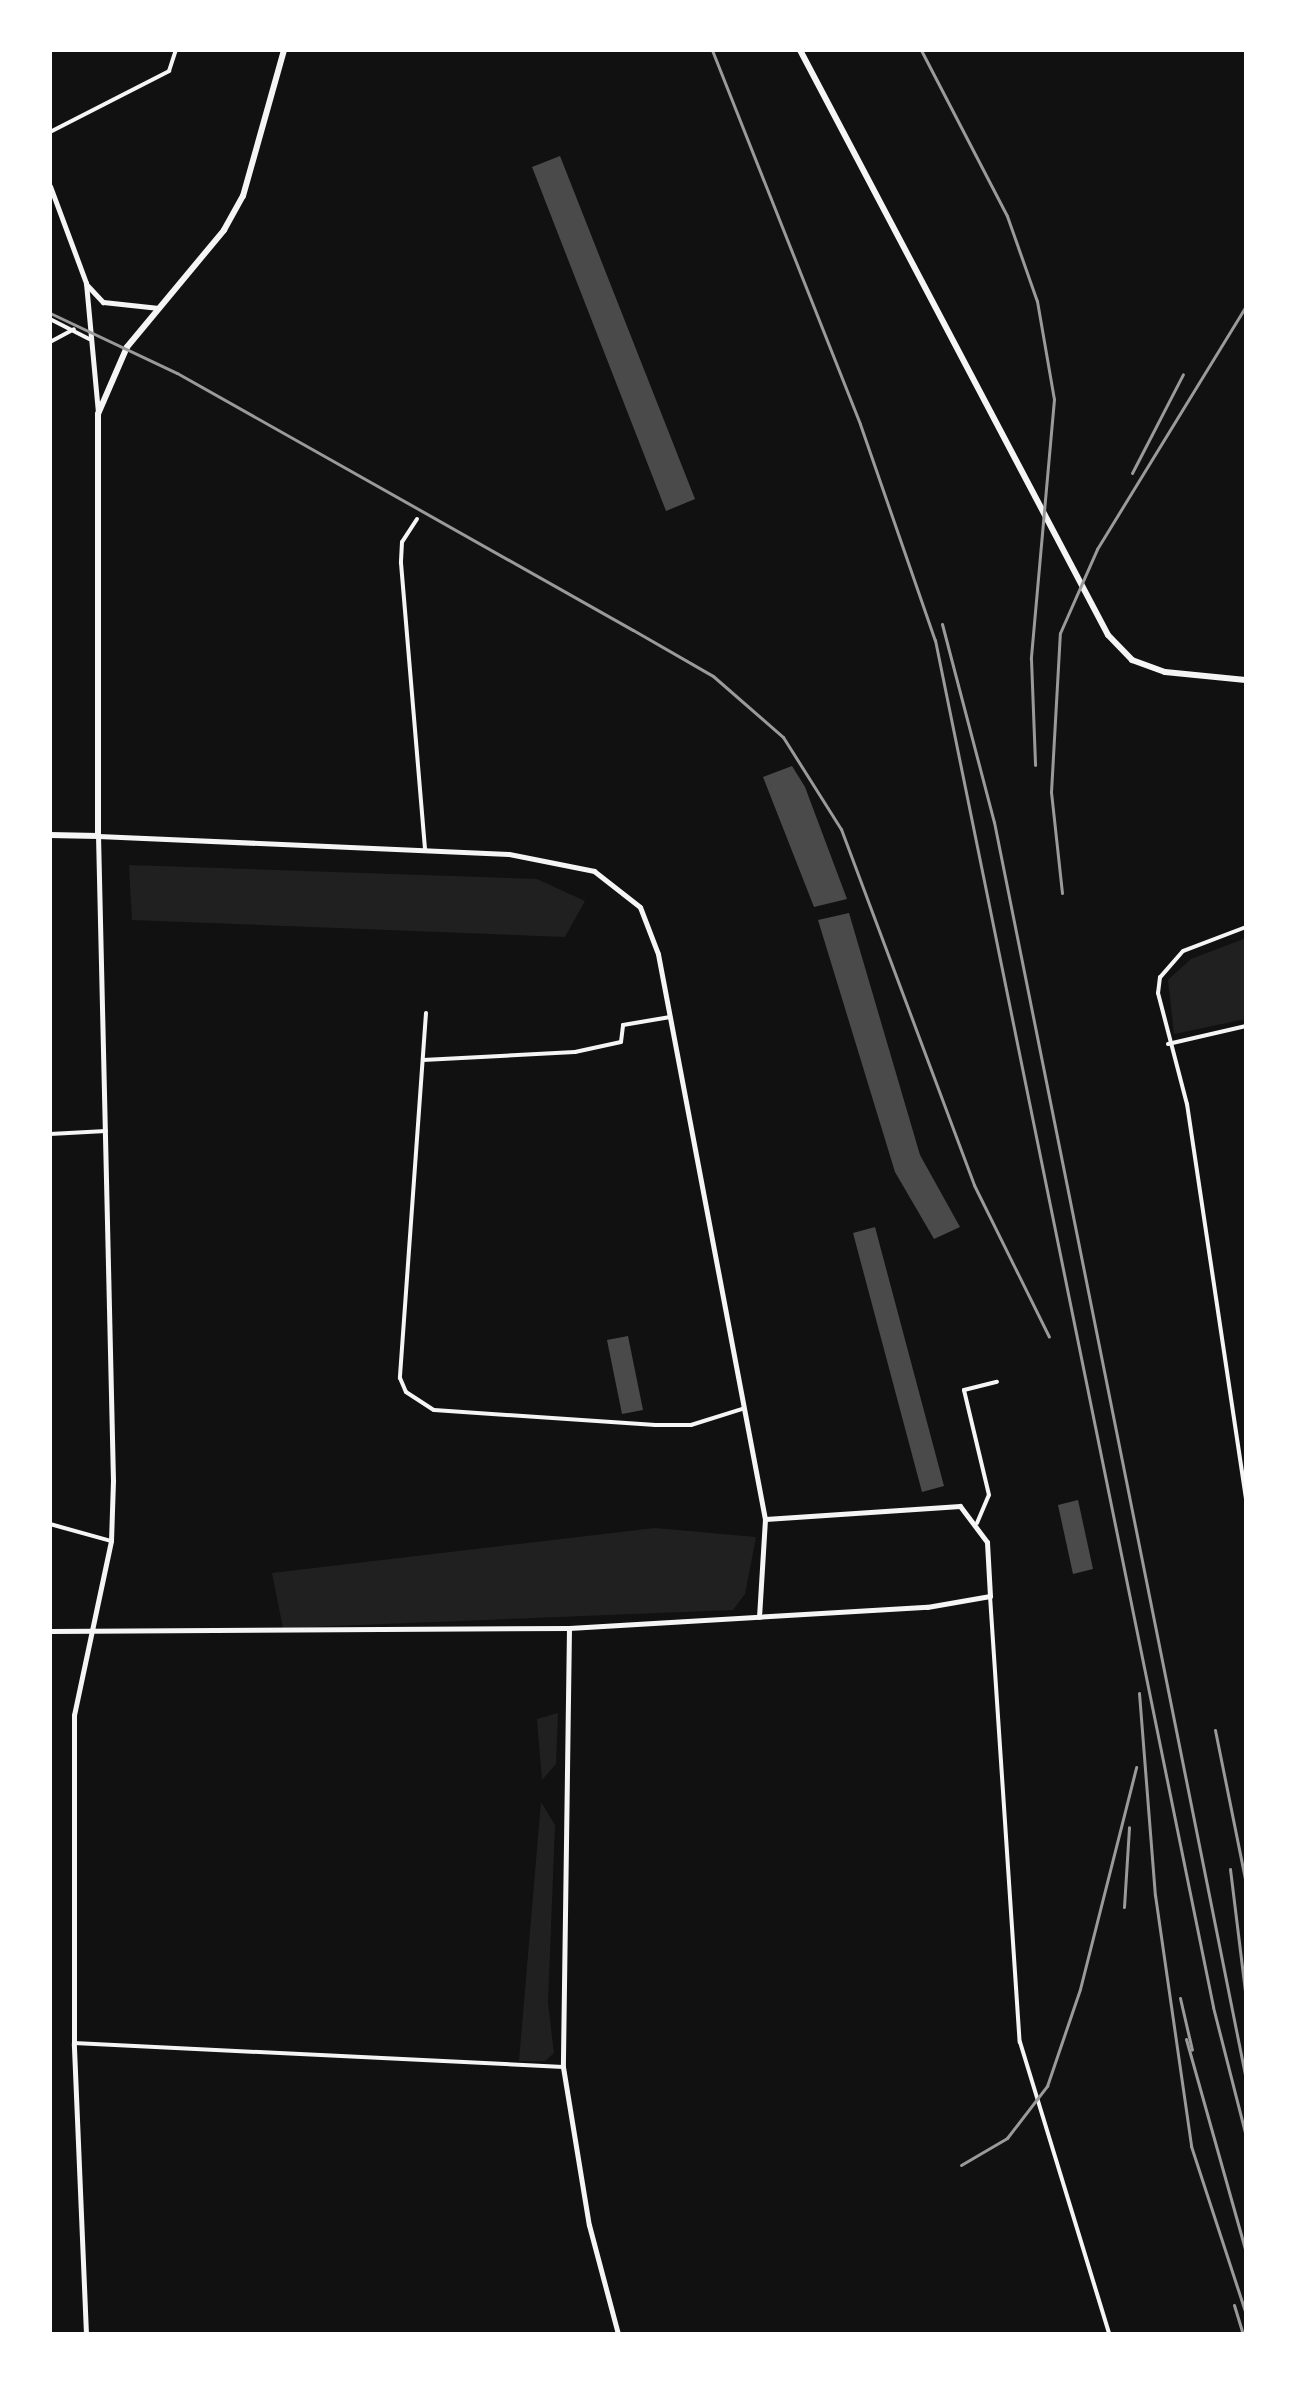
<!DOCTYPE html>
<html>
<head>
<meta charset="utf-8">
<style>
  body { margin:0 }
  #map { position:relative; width:1296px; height:2384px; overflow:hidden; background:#111; font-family:Commissioner,sans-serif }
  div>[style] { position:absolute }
  .green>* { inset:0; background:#202020 }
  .building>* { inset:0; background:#4a4a4a }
  .minor>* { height:4px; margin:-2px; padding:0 2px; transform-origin:2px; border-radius:2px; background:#f5f5f5 }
  .tertiary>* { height:5px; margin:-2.5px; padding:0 2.5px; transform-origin:2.5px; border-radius:2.5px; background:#f5f5f5 }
  .secondary>* { height:6px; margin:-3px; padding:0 3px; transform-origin:3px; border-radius:3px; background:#f5f5f5 }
  .rail>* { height:3px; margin:-1.5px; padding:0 1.5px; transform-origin:1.5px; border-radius:1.5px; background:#9a9a9a }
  span { translate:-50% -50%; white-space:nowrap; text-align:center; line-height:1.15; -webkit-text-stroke:6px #fff; paint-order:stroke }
  .frame { position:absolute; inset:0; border:52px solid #fff; pointer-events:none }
</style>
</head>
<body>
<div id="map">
  <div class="green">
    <div style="clip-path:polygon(129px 865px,537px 879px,585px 901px,565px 937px,132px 920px)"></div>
    <div style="clip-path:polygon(1246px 938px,1246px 1019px,1174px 1034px,1168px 980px,1191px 959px)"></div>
    <div style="clip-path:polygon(655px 1528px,756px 1537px,745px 1594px,733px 1610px,283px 1628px,272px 1573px)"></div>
    <div style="clip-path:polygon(558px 1713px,556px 1764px,542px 1780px,537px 1719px)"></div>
    <div style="clip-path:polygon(541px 1802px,555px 1825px,548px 2003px,554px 2053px,545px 2061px,519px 2061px)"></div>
  </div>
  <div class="building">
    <div style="clip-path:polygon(560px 156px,695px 499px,666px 511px,532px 167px)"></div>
    <div style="clip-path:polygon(792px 766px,805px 787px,847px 899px,814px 907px,763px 777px)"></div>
    <div style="clip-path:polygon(849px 913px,920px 1155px,960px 1227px,934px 1239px,895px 1172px,818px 920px)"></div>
    <div style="clip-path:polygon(875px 1227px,944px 1486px,922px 1492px,853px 1233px)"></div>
    <div style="clip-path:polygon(628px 1336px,643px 1410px,622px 1414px,607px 1340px)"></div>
    <div style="clip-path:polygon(1078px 1500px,1093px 1569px,1073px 1574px,1058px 1505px)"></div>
  </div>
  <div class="minor">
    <div style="left:50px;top:132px;width:134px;rotate:-27.1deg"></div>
    <div style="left:169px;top:71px;width:22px;rotate:-72deg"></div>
    <div style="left:50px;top:319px;width:44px;rotate:27.1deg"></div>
    <div style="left:50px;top:342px;width:27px;rotate:-28deg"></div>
    <div style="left:417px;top:519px;width:27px;rotate:123deg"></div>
    <div style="left:402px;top:542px;width:21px;rotate:93deg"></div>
    <div style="left:401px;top:563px;width:289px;rotate:85.2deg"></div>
    <div style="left:1246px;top:927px;width:67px;rotate:159.1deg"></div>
    <div style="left:1183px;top:951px;width:35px;rotate:131deg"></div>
    <div style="left:1160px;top:977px;width:16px;rotate:97deg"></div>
    <div style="left:1158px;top:993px;width:115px;rotate:75.4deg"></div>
    <div style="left:1187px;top:1104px;width:399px;rotate:81.5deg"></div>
    <div style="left:426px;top:1013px;width:366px;rotate:94.1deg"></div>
    <div style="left:400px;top:1378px;width:15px;rotate:67deg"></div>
    <div style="left:406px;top:1392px;width:33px;rotate:33deg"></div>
    <div style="left:434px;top:1410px;width:222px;rotate:3.9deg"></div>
    <div style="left:655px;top:1425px;width:36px"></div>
    <div style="left:691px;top:1425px;width:53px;rotate:-17.4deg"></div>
    <div style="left:1168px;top:1044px;width:80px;rotate:-13deg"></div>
    <div style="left:423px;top:1060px;width:152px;rotate:-3deg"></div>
    <div style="left:575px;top:1052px;width:47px;rotate:-12.3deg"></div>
    <div style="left:621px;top:1042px;width:17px;rotate:-83deg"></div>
    <div style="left:623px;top:1025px;width:48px;rotate:-9.7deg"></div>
    <div style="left:50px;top:1134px;width:56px;rotate:-3.1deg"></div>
    <div style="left:977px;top:1523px;width:30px;rotate:-67deg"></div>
    <div style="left:989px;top:1495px;width:108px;rotate:-103.4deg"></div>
    <div style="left:964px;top:1390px;width:34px;rotate:-14deg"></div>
    <div style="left:50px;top:1524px;width:63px;rotate:15.6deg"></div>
    <div style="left:990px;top:1596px;width:447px;rotate:86.2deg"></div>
    <div style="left:1020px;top:2042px;width:305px;rotate:73deg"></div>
    <div style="left:74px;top:2043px;width:490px;rotate:2.8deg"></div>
  </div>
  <div class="tertiary">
    <div style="left:50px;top:186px;width:103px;rotate:69.6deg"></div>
    <div style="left:86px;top:283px;width:131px;rotate:84.7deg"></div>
    <div style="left:86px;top:284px;width:25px;rotate:47deg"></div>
    <div style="left:103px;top:302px;width:56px;rotate:6.1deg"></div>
    <div style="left:569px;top:1628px;width:439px;rotate:90.8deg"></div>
    <div style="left:563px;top:2067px;width:160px;rotate:80.7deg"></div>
    <div style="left:589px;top:2225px;width:113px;rotate:75.1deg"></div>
    <div style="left:50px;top:1631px;width:519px;rotate:-0.33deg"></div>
    <div style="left:569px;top:1628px;width:359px;rotate:-3.4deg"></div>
    <div style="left:927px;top:1607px;width:64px;rotate:-9.9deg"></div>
    <div style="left:990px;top:1596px;width:54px;rotate:-93.2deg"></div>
    <div style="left:987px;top:1542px;width:45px;rotate:-126.9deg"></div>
    <div style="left:960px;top:1506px;width:195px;rotate:176.2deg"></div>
    <div style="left:86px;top:2334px;width:291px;rotate:-92.4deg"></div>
    <div style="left:74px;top:2043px;width:328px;rotate:-90deg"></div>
    <div style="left:74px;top:1715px;width:178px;rotate:-78deg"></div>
    <div style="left:111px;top:1541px;width:60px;rotate:-88.1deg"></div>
    <div style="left:113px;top:1481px;width:645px;rotate:-91.33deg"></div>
    <div style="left:98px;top:836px;width:411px;rotate:2.5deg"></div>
    <div style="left:509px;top:854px;width:87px;rotate:11.3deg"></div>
    <div style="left:594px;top:871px;width:58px;rotate:38deg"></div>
    <div style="left:640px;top:907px;width:50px;rotate:69deg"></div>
    <div style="left:658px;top:954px;width:575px;rotate:79.28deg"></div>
    <div style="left:765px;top:1519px;width:98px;rotate:93.5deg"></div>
  </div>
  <div class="secondary">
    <div style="left:800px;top:50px;width:661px;rotate:62.23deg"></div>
    <div style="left:1108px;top:635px;width:35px;rotate:46deg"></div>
    <div style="left:1132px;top:660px;width:35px;rotate:20deg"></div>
    <div style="left:1165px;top:672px;width:81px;rotate:5.6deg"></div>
    <div style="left:50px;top:835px;width:48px;rotate:1.2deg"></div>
    <div style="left:98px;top:836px;width:422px;rotate:-90deg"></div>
    <div style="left:98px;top:414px;width:73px;rotate:-66.6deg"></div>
    <div style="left:127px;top:347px;width:152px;rotate:-50.3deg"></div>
    <div style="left:224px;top:230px;width:39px;rotate:-61deg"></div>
    <div style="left:243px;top:196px;width:152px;rotate:-74.3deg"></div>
  </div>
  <div class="rail">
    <div style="left:712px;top:50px;width:402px;rotate:68.4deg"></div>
    <div style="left:860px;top:424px;width:229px;rotate:70.9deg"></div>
    <div style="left:935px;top:640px;width:1395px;rotate:78.5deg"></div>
    <div style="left:1213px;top:2007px;width:133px;rotate:75.7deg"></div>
    <div style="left:921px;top:50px;width:187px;rotate:62.6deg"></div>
    <div style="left:1007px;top:216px;width:90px;rotate:70.6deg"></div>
    <div style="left:1037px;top:301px;width:99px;rotate:80.2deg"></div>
    <div style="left:1054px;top:399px;width:261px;rotate:95.1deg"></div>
    <div style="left:1031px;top:659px;width:106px;rotate:87.8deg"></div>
    <div style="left:50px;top:313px;width:140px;rotate:25.3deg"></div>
    <div style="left:177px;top:373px;width:523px;rotate:29.41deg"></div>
    <div style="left:633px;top:630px;width:92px;rotate:29.9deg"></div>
    <div style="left:713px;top:676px;width:93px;rotate:41.1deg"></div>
    <div style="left:783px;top:737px;width:109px;rotate:57.8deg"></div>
    <div style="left:841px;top:829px;width:380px;rotate:69.5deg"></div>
    <div style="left:974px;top:1185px;width:169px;rotate:63.7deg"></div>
    <div style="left:1132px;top:473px;width:111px;rotate:-62.7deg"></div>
    <div style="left:942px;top:624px;width:205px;rotate:75.3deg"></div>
    <div style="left:994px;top:822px;width:1283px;rotate:78.67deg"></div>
    <div style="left:1062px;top:893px;width:102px;rotate:-96.2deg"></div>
    <div style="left:1051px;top:792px;width:159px;rotate:-86.8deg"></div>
    <div style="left:1060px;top:633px;width:92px;rotate:-66.2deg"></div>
    <div style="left:1097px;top:549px;width:285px;rotate:-58.5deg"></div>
    <div style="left:1139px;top:1693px;width:203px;rotate:85.5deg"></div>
    <div style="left:1155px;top:1895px;width:254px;rotate:81.8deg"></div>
    <div style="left:1191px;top:2146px;width:177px;rotate:71.9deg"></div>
    <div style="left:1215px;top:1730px;width:157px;rotate:78.6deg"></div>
    <div style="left:1230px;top:1869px;width:132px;rotate:83deg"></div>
    <div style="left:1124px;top:1907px;width:80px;rotate:-86.4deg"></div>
    <div style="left:1180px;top:1998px;width:53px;rotate:77deg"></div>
    <div style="left:1186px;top:2039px;width:221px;rotate:74.3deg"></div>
    <div style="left:961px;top:2165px;width:53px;rotate:-30.4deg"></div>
    <div style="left:1007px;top:2138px;width:66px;rotate:-52.4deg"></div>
    <div style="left:1047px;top:2086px;width:102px;rotate:-71.2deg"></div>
    <div style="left:1080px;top:1989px;width:229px;rotate:-75.8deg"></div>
    <div style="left:1234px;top:2305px;width:30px;rotate:73deg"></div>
  </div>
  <div class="frame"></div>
</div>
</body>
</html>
